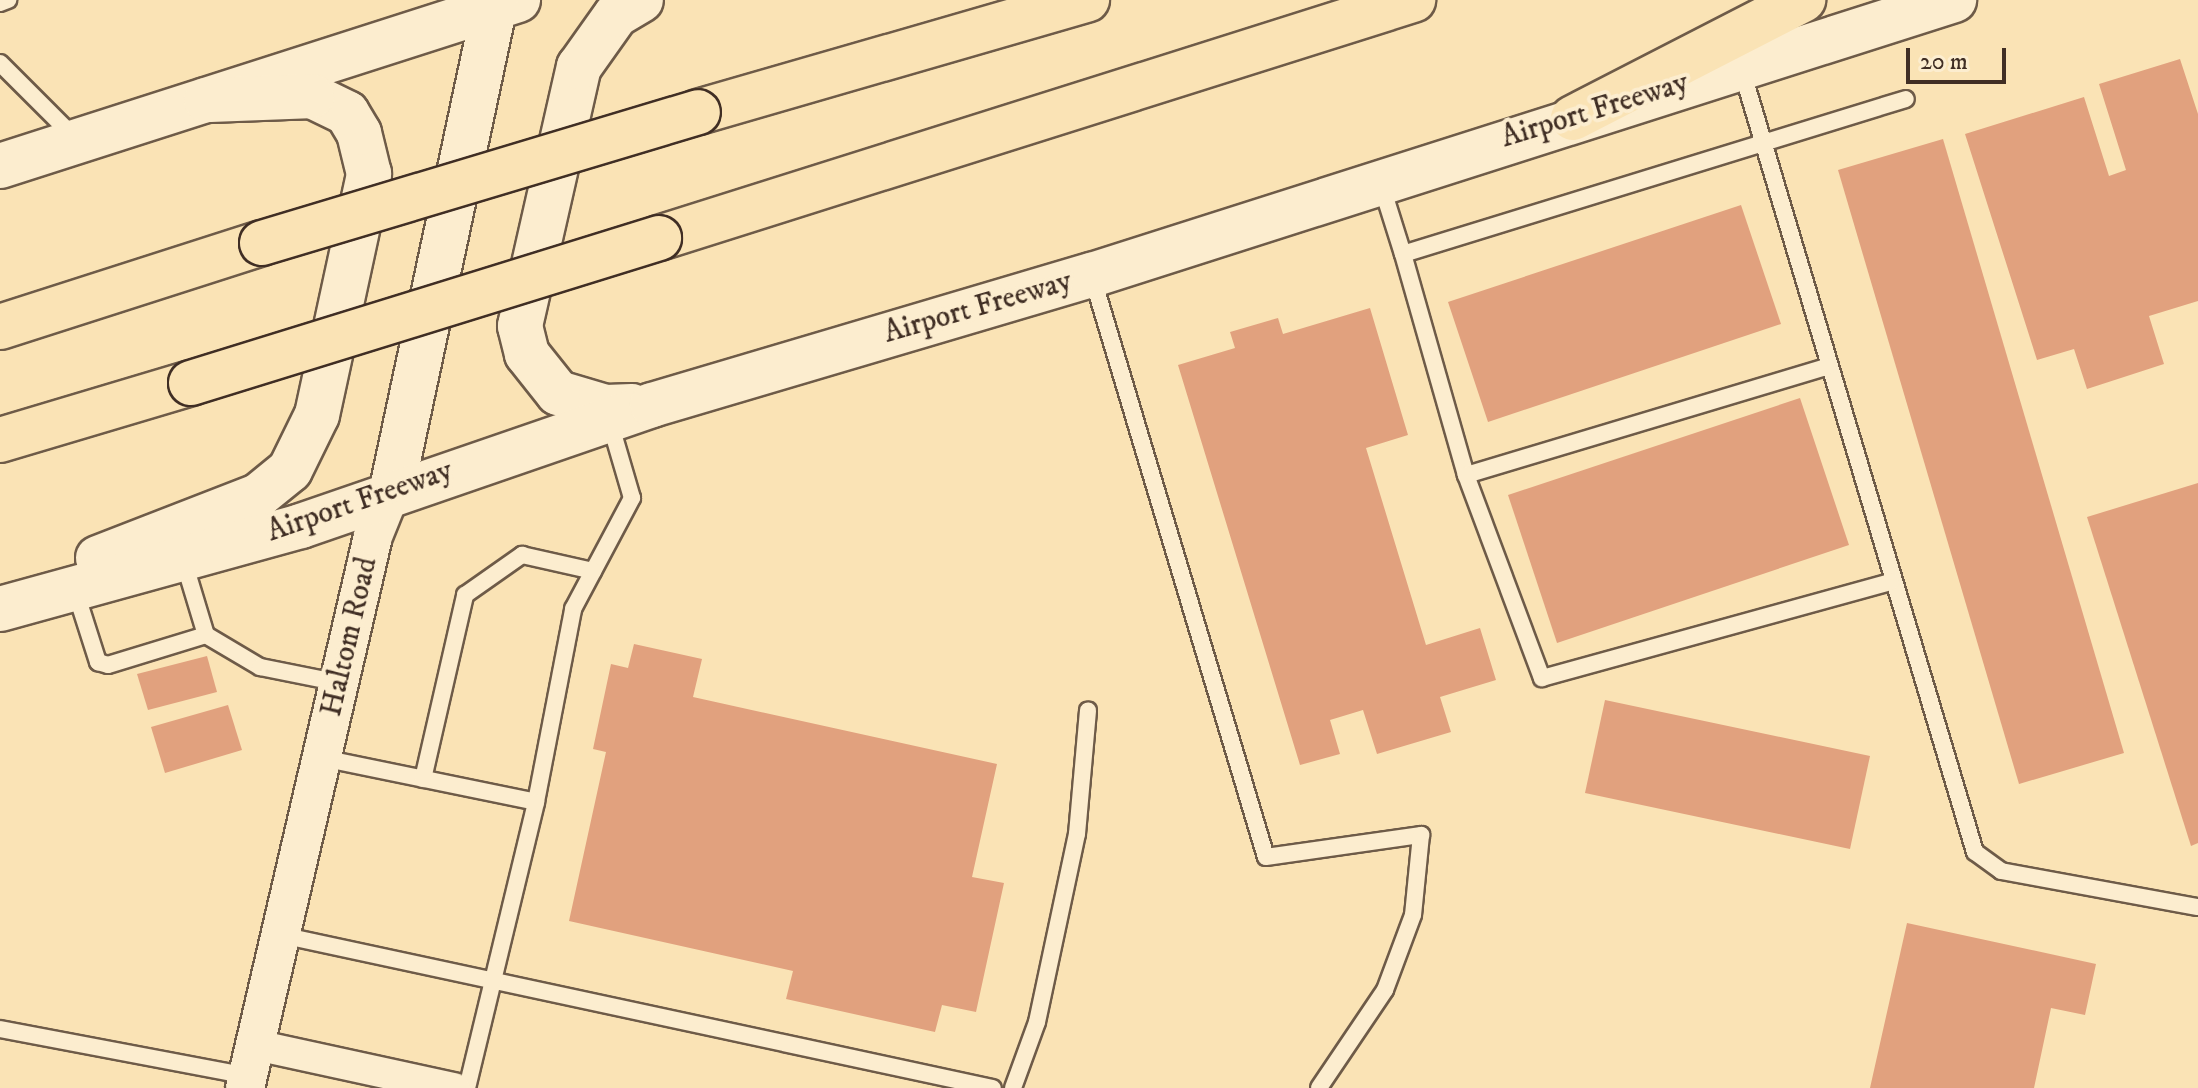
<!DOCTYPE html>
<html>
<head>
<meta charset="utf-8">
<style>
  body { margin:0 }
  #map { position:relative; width:2198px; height:1088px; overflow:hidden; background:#fae3b5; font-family:"IM FELL DW Pica",serif }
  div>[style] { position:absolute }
  .building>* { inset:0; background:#e1a17e }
  .roads { filter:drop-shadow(2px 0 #6e5b48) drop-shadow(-2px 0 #6e5b48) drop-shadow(0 2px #6e5b48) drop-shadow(0 -2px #6e5b48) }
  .service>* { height:16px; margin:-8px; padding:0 8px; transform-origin:8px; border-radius:8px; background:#fcedcf }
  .minor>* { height:30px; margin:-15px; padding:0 15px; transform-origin:15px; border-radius:15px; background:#fcedcf }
  .tertiary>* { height:38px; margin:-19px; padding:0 19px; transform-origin:19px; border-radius:19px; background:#fcedcf }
  .secondary>* { height:44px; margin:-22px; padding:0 22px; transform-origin:22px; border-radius:22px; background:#fcedcf }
  .motorway>* { height:44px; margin:-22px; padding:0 22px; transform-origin:22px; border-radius:22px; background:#fae3b5 }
  .bridges { filter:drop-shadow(2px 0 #402e24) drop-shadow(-2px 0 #402e24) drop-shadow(0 2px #402e24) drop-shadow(0 -2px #402e24) }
  .motorway-bridge>* { height:44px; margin:-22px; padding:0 22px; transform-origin:22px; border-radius:22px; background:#fae3b5 }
  span { translate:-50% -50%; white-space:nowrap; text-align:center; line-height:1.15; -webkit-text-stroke:8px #fcedcf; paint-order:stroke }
  .street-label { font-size:30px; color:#402e24 }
  .scale { position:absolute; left:1906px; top:48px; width:100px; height:36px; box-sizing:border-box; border:4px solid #402e24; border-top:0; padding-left:10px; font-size:24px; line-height:28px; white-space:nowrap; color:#402e24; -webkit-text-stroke:6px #fcedcf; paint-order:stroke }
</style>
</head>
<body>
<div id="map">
  <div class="building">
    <div style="clip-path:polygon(2180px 59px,2198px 114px,2198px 301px,2149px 316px,2164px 364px,2087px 389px,2074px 349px,2037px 360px,1965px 134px,2084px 97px,2109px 176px,2126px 170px,2099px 84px)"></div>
    <div style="clip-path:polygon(1943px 139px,2124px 753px,2019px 784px,1838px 170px)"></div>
    <div style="clip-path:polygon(1741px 205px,1781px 324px,1488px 422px,1448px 302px)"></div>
    <div style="clip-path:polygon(1370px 308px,1408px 435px,1366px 448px,1426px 645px,1480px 628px,1496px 680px,1440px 697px,1451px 732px,1377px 754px,1363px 710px,1330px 720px,1340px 754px,1300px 765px,1178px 365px,1235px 348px,1230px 332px,1278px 318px,1283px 334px)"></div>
    <div style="clip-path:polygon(1800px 398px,1849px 545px,1557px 643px,1508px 495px)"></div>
    <div style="clip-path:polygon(2198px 483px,2198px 843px,2191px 846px,2087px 517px)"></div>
    <div style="clip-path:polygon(634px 644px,702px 659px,693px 697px,997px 764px,972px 877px,1004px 883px,976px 1012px,942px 1005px,935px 1032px,786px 999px,793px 971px,569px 921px,606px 752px,593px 749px,611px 664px,628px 668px)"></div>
    <div style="clip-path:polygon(207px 656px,217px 692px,148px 710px,137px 674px)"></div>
    <div style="clip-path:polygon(1605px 700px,1870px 756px,1850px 849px,1585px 793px)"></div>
    <div style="clip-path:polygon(228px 705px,242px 750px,165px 773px,151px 727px)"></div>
    <div style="clip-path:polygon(1907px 923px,2096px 964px,2085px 1015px,2051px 1008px,2034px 1088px,1870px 1088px)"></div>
  </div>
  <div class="roads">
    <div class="service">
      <div style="left:0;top:3px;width:9px;rotate:-21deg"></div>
      <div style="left:0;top:63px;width:106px;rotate:45deg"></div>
      <div style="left:1742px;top:71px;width:815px;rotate:73.39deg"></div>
      <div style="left:1975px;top:852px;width:32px;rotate:36deg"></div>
      <div style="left:2001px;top:871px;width:200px;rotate:10.4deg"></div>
      <div style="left:1381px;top:184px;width:73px;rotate:72.6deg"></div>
      <div style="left:1403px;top:254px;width:526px;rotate:-17.13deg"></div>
      <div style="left:1403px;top:254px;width:230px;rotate:74.1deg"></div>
      <div style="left:1466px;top:475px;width:377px;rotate:-16.7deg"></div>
      <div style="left:1092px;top:276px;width:606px;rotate:73.33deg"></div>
      <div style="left:1266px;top:857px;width:157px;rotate:-8.1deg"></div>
      <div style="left:1421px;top:835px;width:80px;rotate:95.7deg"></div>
      <div style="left:1413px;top:915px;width:80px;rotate:110.5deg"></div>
      <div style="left:1385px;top:990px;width:118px;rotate:124deg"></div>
      <div style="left:1466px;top:475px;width:217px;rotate:69.5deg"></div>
      <div style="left:1542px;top:678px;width:362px;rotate:-15.4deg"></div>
      <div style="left:75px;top:590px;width:76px;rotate:72.3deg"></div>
      <div style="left:98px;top:662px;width:10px;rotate:17deg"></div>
      <div style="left:108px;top:665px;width:102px;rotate:-17deg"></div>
      <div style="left:206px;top:635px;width:76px;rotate:-106.8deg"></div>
      <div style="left:206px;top:635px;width:63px;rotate:30.7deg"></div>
      <div style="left:260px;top:667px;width:82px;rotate:11.3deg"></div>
      <div style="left:322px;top:758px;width:218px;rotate:11.6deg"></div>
      <div style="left:536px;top:802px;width:197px;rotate:-79.1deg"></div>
      <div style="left:573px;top:609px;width:126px;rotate:-62deg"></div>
      <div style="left:632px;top:498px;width:78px;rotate:-106.3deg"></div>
      <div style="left:423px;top:779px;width:189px;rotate:-77.1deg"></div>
      <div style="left:465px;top:595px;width:70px;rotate:-35.1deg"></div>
      <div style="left:522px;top:555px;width:73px;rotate:12.7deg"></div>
      <div style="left:281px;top:935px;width:728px;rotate:12.13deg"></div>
      <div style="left:0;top:1029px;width:252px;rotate:10.7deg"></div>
      <div style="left:467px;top:1088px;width:294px;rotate:-76.4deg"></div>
      <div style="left:1013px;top:1088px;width:70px;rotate:-70deg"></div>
      <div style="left:1037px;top:1022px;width:192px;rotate:-78deg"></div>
      <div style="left:1077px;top:834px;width:124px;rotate:-84.9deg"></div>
    </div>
    <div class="minor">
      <div style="left:256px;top:1045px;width:203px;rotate:12.3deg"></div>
    </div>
    <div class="tertiary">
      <div style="left:245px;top:1088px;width:567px;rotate:-76.94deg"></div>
      <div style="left:373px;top:536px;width:51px;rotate:-68deg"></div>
    </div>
    <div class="secondary">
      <div style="left:0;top:166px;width:544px;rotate:-17.77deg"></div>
      <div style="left:632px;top:406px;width:26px;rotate:178deg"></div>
      <div style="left:606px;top:407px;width:50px;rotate:-163.7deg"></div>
      <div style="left:558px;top:393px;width:50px;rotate:-128.5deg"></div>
      <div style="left:527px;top:354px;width:29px;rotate:-104deg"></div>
      <div style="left:520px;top:326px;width:266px;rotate:-77.2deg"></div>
      <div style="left:579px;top:67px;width:64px;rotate:-54.6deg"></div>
      <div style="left:616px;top:15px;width:29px;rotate:-31deg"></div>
      <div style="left:392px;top:489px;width:500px;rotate:-78deg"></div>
      <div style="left:98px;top:558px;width:172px;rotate:-21.2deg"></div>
      <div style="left:258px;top:496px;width:41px;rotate:-39.1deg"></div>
      <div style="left:290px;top:470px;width:61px;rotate:-63.9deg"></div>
      <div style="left:317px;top:415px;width:247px;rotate:-77.8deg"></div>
      <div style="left:369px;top:174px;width:42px;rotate:-103.7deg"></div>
      <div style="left:359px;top:133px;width:23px;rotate:-121deg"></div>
      <div style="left:347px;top:113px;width:39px;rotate:-154deg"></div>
      <div style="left:312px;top:96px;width:106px;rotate:177.8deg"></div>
      <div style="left:0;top:609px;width:312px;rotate:-15.4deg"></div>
      <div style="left:301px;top:526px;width:371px;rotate:-19deg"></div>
      <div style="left:652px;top:405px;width:459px;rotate:-16.5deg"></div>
      <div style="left:1092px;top:275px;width:905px;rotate:-17.69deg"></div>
    </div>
    <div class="motorway">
      <div style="left:698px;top:112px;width:405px;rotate:-16.1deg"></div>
      <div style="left:1573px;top:118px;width:259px;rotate:-27.2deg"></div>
      <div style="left:659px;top:238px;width:791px;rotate:-17.52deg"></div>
      <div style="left:0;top:327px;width:275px;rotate:-17.8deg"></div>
      <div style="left:0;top:440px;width:199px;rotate:-16.6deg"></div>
    </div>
  </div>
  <div class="bridges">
    <div class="motorway-bridge">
      <div style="left:262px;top:243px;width:455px;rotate:-16.7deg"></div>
      <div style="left:191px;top:383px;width:490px;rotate:-17.2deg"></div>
    </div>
  </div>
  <div class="street-label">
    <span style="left:1595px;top:111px;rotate:-17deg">Airport Freeway</span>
    <span style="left:978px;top:308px;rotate:-16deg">Airport Freeway</span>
    <span style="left:360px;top:502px;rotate:-19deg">Airport Freeway</span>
    <span style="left:350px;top:637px;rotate:-77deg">Haltom Road</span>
  </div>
  <div class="scale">20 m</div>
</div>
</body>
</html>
